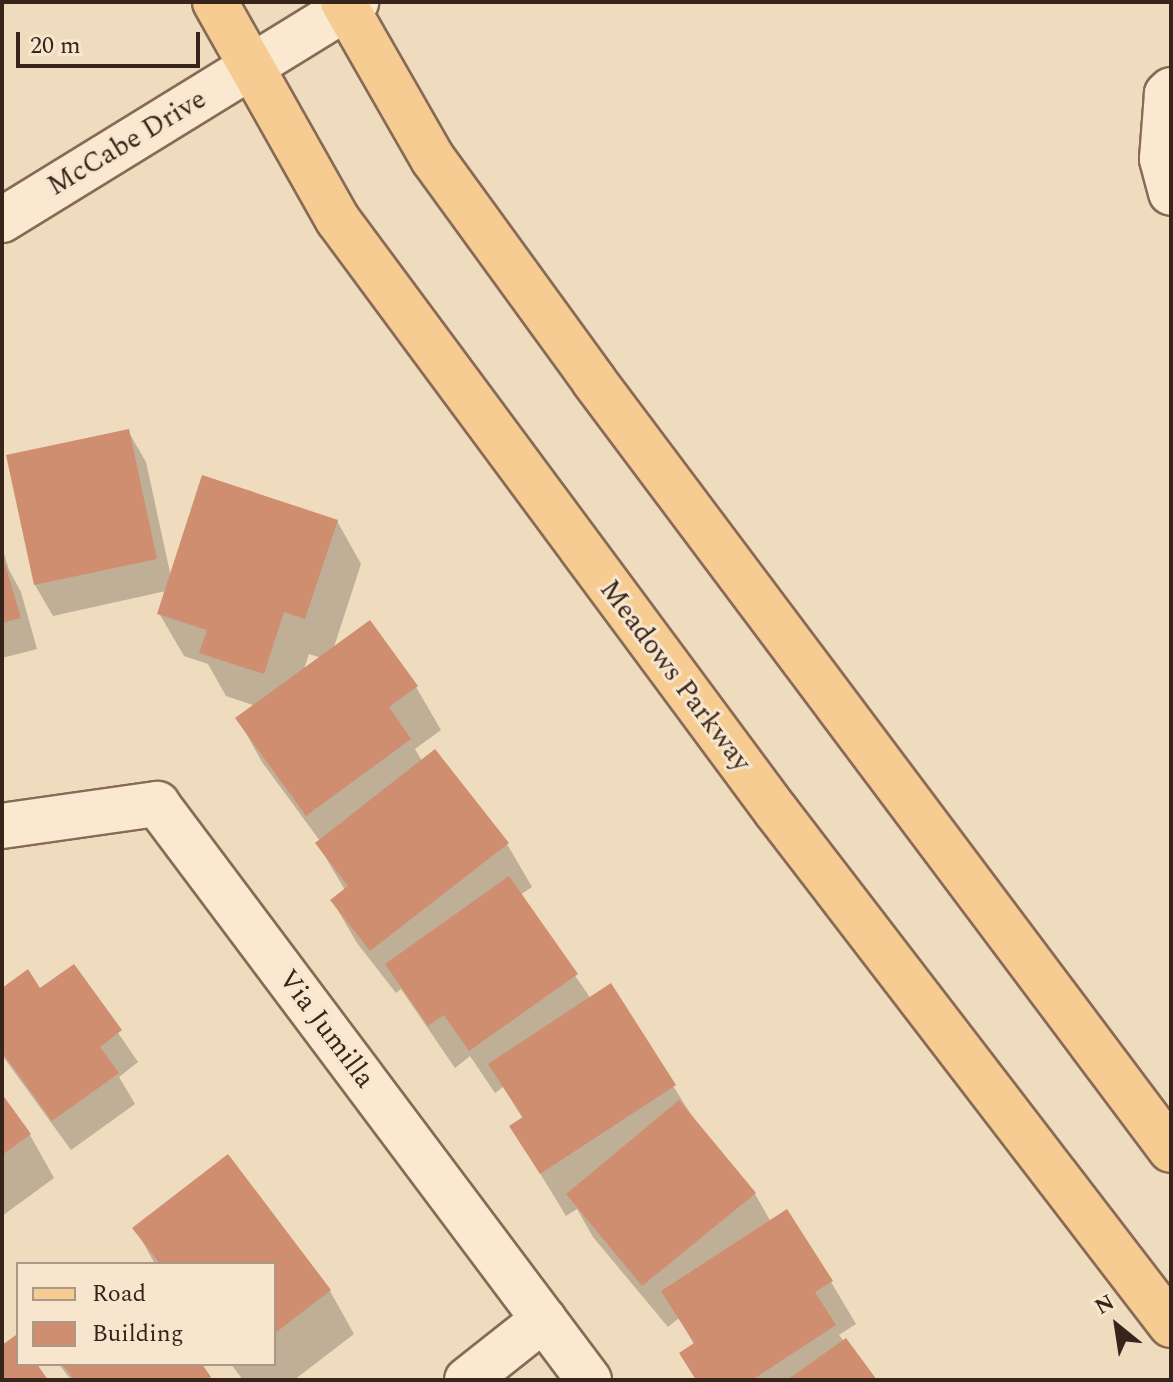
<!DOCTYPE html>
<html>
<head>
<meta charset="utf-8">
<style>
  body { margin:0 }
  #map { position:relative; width:1173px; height:1382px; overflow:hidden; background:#efdbbd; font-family:Spectral,serif }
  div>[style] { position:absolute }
  .shadow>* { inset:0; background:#0003 }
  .building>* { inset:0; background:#d08e71 }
  .roads { filter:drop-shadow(2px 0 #886b56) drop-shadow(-2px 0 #886b56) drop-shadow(0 2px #886b56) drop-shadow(0 -2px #886b56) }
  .minor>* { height:44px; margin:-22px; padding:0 22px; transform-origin:22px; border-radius:22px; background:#fae9d0 }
  .major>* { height:44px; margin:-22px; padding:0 22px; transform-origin:22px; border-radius:22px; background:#f6cc92 }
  span { translate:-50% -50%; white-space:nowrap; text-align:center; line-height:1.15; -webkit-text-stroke:6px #f7e6cd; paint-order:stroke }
  .street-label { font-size:28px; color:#37251b }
  .frame { position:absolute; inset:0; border:4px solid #37251b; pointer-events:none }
  .legend { position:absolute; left:16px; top:1262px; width:260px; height:104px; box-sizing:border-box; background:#f7e6cd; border:2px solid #aa9986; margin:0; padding:10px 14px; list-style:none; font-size:24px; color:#37251b }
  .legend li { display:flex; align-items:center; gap:16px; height:40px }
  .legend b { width:40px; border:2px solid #aa9986 }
  .north { position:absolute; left:1077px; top:1286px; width:80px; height:80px; -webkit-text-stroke:6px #f7e6cd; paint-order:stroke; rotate:330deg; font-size:22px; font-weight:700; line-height:32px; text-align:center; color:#37251b }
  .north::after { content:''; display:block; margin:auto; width:28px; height:36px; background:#37251b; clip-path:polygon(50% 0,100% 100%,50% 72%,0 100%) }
  .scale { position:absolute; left:16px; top:32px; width:184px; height:36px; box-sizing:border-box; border:4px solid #37251b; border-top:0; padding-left:10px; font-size:24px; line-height:28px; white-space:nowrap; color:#37251b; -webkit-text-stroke:6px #f7e6cd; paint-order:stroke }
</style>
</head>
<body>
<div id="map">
  <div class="shadow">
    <div style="clip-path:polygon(evenodd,128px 431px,146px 462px,171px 577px,337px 521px,361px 564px,333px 650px,416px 687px,441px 730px,415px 749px,422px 761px,507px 844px,532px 887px,520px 895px,591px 999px,610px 986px,697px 1124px,755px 1194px,771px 1222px,831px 1282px,856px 1324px,839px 1335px,874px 1380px,696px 1380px,694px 1344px,679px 1318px,668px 1327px,593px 1237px,577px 1209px,566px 1216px,512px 1127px,523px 1119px,503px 1087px,495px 1093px,470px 1056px,455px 1068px,401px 989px,396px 993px,357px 943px,332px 900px,345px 890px,317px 843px,320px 841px,262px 762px,238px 719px,256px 706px,226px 696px,208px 664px,184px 656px,159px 613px,166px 591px,53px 616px,35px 585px,8px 457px,128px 431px,309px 654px,322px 658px,303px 672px,309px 654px)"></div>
    <div style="clip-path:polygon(2px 547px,9px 570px,21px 592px,37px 649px,2px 658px)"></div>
    <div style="clip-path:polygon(73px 967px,138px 1062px,119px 1077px,135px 1104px,71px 1150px,2px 1055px,2px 990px,40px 991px)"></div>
    <div style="clip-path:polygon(2px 1098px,30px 1135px,54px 1178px,2px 1216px)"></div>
    <div style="clip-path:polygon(228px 1156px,330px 1291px,354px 1334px,294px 1380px,243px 1380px,231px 1364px,274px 1364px,274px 1264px,155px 1264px,135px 1228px)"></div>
    <div style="clip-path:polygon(59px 1364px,199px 1364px,211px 1380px,71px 1380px)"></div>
  </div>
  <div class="building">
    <div style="clip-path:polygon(129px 429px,157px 559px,34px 585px,6px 455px)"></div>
    <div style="clip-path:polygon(202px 475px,338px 520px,305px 619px,284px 612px,264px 674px,199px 653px,207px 630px,157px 614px)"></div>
    <div style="clip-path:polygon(2px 554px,21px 618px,2px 623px)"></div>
    <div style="clip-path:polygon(370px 620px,418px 686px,389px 707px,411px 739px,306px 816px,235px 718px)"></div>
    <div style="clip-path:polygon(435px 749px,509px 843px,370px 951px,330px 900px,348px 886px,315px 843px)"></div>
    <div style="clip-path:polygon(509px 876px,578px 974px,469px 1051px,444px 1015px,428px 1026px,385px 964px)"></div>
    <div style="clip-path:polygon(74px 964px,122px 1030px,100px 1047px,119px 1073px,52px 1121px,2px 1052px,2px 988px,28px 969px,40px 988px)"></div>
    <div style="clip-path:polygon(611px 983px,676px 1085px,540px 1174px,509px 1126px,523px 1117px,488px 1064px)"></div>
    <div style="clip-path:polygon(2px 1094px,31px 1134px,2px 1155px)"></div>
    <div style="clip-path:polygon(679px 1100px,756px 1193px,642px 1286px,566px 1194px)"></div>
    <div style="clip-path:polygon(228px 1154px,331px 1290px,274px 1334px,274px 1264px,160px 1264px,132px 1228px)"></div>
    <div style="clip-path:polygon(787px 1209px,833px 1281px,815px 1292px,836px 1325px,752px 1380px,696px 1380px,679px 1353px,694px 1343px,661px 1291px)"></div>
    <div style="clip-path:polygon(16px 1335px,18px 1364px,37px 1364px,48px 1380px,2px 1380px,2px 1345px)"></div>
    <div style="clip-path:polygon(846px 1338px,877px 1380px,787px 1380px)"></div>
    <div style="clip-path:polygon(62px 1364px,202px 1364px,211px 1377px,208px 1380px,74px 1380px)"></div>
  </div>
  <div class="roads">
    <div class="minor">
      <div style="left:1171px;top:90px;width:6px;rotate:135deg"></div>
      <div style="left:1167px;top:94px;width:65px;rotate:94.4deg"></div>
      <div style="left:1162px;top:159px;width:35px;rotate:75deg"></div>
      <div style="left:2px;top:220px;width:416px;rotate:-31.6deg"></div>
      <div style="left:2px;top:826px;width:157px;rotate:-8.1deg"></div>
      <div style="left:157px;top:804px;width:720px;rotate:53.13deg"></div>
      <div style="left:467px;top:1380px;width:98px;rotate:-38.4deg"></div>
    </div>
    <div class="major">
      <div style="left:215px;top:2px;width:250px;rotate:60.6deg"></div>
      <div style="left:338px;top:220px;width:736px;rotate:53.46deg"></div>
      <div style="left:776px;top:811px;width:648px;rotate:52.46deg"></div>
      <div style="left:343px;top:2px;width:181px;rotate:60.2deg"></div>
      <div style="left:433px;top:159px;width:274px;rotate:54deg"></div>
      <div style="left:594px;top:381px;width:961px;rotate:53.12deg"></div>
    </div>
  </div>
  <div class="street-label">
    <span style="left:127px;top:143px;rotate:-31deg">McCabe Drive</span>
    <span style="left:675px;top:676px;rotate:53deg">Meadows Parkway</span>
    <span style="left:326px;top:1029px;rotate:53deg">Via Jumilla</span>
  </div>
  <div class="frame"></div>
  <ul class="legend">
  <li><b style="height:10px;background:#f6cc92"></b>Road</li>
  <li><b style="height:22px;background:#d08e71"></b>Building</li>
  </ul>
  <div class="north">N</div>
  <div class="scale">20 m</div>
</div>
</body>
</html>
